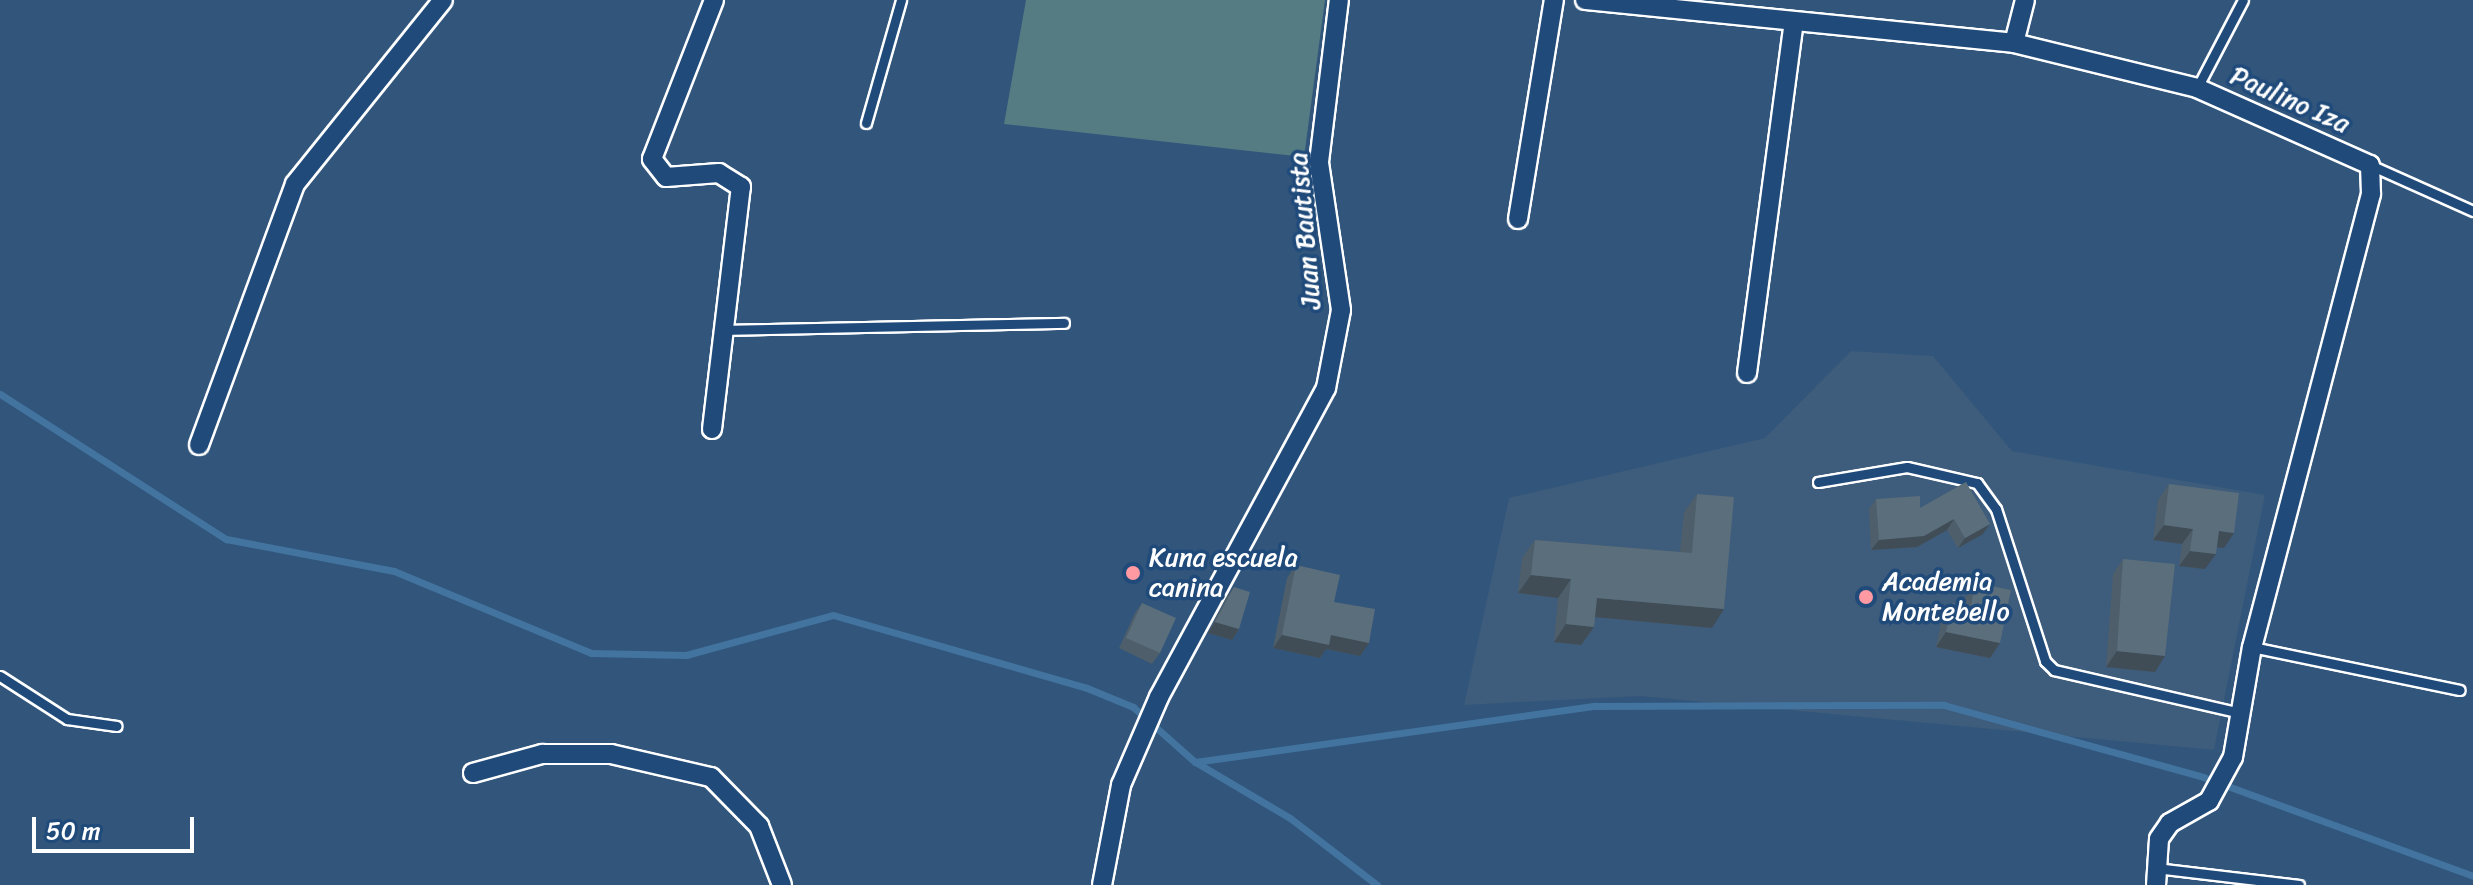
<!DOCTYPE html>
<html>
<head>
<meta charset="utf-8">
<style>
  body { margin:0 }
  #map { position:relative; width:2473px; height:885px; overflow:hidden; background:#31557b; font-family:Sriracha,sans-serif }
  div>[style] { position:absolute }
  .built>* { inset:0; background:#3e5c7b }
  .green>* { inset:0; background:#567c83 }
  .stream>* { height:7px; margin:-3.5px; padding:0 3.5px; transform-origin:3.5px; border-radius:3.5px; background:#42749f }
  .roads { filter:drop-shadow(2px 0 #fff) drop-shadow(-2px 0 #fff) drop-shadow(0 2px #fff) drop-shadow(0 -2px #fff) }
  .lane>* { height:9px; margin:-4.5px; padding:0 4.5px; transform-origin:4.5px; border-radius:4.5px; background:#1f4a7a }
  .street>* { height:18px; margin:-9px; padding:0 9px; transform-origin:9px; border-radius:9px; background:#1f4a7a }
  .wall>* { inset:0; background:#4e5f6b }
  .shaded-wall>* { inset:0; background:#404d57 }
  .building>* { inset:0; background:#5b6e7c }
  .dots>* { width:22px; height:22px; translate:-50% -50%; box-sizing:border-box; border:4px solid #1f4a7a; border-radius:50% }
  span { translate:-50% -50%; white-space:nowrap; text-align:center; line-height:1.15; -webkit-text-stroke:7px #1f4a7a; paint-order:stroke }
  .street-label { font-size:26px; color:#fff }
  .poi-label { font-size:26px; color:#fff }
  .left { translate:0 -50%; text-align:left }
  .scale { position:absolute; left:32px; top:817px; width:162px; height:36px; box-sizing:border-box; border:4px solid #fff; border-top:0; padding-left:10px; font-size:24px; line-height:28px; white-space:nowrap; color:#fff; -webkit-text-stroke:6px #1f4a7a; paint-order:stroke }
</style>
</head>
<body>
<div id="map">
  <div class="built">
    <div style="clip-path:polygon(1851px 351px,1933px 356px,2012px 451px,2265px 495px,2214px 750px,1640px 696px,1464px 705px,1509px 498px,1765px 438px)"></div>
  </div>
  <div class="green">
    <div style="clip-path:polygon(1026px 0,1325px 0,1304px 157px,1004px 124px)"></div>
  </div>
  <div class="stream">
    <div style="left:0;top:394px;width:269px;rotate:32.7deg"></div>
    <div style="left:226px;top:539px;width:171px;rotate:10.8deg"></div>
    <div style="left:394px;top:571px;width:213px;rotate:22.6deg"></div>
    <div style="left:591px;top:653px;width:95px;rotate:1.2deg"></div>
    <div style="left:686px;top:655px;width:152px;rotate:-15.2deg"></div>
    <div style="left:833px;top:615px;width:264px;rotate:16deg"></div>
    <div style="left:1087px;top:688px;width:50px;rotate:22.4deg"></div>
    <div style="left:1133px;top:707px;width:83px;rotate:41.6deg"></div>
    <div style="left:1195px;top:762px;width:404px;rotate:-8deg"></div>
    <div style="left:1595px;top:706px;width:349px;rotate:-0.2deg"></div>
    <div style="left:1944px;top:705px;width:269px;rotate:15.5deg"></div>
    <div style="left:2203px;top:777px;width:288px;rotate:20.1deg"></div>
    <div style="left:1197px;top:763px;width:108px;rotate:30.6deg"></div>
    <div style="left:1290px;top:818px;width:110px;rotate:37.6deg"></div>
  </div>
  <div class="roads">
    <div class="lane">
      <div style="left:2197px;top:88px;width:99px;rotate:-62.4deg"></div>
      <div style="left:866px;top:123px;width:128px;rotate:-74.1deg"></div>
      <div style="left:2370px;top:165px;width:113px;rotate:24.1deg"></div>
      <div style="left:725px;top:330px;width:339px;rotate:-1.2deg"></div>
      <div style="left:1818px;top:482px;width:90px;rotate:-9.6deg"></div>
      <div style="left:1907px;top:467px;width:72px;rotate:12.9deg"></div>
      <div style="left:1977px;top:483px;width:32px;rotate:54deg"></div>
      <div style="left:1996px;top:509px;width:160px;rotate:72.1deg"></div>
      <div style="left:2045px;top:661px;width:13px;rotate:45deg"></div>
      <div style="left:2054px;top:670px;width:191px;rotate:13deg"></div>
      <div style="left:2252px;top:647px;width:212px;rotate:11.7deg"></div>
      <div style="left:0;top:676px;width:80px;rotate:32.7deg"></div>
      <div style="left:67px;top:719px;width:50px;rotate:8deg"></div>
      <div style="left:2156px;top:868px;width:144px;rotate:6.8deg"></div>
    </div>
    <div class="street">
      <div style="left:1585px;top:0;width:431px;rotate:5.7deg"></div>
      <div style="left:2014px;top:43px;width:188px;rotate:13.8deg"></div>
      <div style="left:2197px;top:88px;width:189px;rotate:24deg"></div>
      <div style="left:2370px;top:165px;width:29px;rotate:88deg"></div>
      <div style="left:2371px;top:194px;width:468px;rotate:104.7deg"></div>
      <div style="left:2252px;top:647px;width:112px;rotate:99.8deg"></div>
      <div style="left:2233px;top:757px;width:50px;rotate:118.6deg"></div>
      <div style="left:2209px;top:801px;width:45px;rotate:150.6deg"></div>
      <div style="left:2170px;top:823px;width:19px;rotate:125deg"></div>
      <div style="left:2159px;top:839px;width:46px;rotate:93.7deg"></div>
      <div style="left:2014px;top:43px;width:44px;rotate:-75.7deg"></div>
      <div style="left:1518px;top:219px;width:222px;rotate:-80.7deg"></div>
      <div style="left:1747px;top:373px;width:353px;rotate:-82.4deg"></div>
      <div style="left:712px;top:429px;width:244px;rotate:-83.2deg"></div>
      <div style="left:741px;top:187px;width:26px;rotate:-148deg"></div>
      <div style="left:719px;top:173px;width:53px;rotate:175.7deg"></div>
      <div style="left:666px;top:177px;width:23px;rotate:-128deg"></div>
      <div style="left:652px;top:159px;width:171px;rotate:-68.7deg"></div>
      <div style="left:199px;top:445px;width:278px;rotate:-69.8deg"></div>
      <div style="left:295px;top:184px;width:236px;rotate:-51.2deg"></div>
      <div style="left:473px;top:773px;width:72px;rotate:-15.4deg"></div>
      <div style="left:542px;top:754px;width:69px"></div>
      <div style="left:611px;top:754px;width:103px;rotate:13deg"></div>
      <div style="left:711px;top:777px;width:69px;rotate:45.6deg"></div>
      <div style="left:759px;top:826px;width:63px;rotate:68.7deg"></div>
      <div style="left:1102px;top:885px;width:102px;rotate:-79.2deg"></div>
      <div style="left:1121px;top:785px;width:96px;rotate:-66.6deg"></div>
      <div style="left:1159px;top:697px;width:351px;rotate:-61.6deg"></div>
      <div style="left:1326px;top:388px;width:79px;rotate:-79.1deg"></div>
      <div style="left:1341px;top:310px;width:150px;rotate:-98.5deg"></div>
      <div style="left:1319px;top:162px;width:163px;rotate:-83deg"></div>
    </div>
  </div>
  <div class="wall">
    <div style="clip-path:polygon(1966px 482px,1983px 534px,1958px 548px,1947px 530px,1917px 547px,1871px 550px,1869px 509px,1876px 499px,1920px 508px)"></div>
    <div style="clip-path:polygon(2169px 484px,2224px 548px,2217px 547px,2205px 569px,2179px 566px,2182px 544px,2153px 540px,2158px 500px)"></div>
    <div style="clip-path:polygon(1697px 494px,1712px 628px,1595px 617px,1594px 627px,1581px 645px,1554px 642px,1558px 598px,1518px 593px,1522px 558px,1535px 540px,1680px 552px,1684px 512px)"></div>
    <div style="clip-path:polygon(2123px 559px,2155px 672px,2106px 667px,2113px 574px)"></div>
    <div style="clip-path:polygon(1296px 565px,1334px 602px,1369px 643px,1360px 656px,1326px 649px,1320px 658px,1273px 648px,1287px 578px)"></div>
    <div style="clip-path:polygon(1975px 583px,2000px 643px,1990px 658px,1936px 647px,1942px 618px,1952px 603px,1963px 605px,1965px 598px)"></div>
    <div style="clip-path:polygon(1234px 587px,1239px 629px,1232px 640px,1208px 633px,1226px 598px)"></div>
    <div style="clip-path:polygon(1142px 603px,1160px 653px,1152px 664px,1119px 648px,1135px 613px)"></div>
  </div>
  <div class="shaded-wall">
    <div style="clip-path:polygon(1954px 519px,1947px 530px,1917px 547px,1871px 550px,1879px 540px)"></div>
    <div style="clip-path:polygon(1990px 524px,1983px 534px,1958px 548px,1965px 538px)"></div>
    <div style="clip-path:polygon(2164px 525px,2193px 529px,2182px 544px,2153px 540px)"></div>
    <div style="clip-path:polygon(2219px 531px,2234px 533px,2224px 548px,2208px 546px)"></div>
    <div style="clip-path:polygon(2190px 551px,2216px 554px,2205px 569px,2179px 566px)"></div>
    <div style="clip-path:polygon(1531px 575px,1571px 579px,1558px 598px,1518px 593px)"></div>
    <div style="clip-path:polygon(1597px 598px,1724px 609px,1712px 628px,1584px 616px)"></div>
    <div style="clip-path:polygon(1215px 622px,1239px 629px,1232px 640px,1208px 633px)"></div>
    <div style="clip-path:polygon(1566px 624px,1594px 627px,1581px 645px,1554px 642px)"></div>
    <div style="clip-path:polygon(1946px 632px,2000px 643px,1990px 658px,1936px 647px)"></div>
    <div style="clip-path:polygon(1282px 635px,1331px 635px,1369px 643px,1360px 656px,1326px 649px,1320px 658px,1273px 648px)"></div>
    <div style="clip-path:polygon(2117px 651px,2165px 656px,2155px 672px,2106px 667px)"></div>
  </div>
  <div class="building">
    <div style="clip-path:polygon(1966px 482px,1990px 524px,1965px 538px,1954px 519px,1924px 536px,1879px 540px,1876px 499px,1920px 496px,1920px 508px)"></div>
    <div style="clip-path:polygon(2169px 484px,2239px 493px,2234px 533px,2219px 531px,2216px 554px,2190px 551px,2193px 529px,2164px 525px)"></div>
    <div style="clip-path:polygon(1697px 494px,1734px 497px,1724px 609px,1597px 598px,1594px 627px,1566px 624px,1571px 579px,1531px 575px,1535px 540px,1692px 553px)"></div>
    <div style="clip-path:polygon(2123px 559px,2175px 564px,2165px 656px,2117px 651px)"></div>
    <div style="clip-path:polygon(1296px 565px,1340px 575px,1334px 602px,1375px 609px,1369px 643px,1331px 635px,1329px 645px,1282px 635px)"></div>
    <div style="clip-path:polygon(1975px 583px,2011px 590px,2000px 643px,1946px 632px,1952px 603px,1971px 606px)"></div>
    <div style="clip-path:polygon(1234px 587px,1250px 592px,1239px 629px,1215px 622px)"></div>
    <div style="clip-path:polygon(1142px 603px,1176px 618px,1160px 653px,1126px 638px)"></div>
  </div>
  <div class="dots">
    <div style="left:1133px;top:573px;background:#ff9aa2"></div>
    <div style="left:1866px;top:597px;background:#ff9aa2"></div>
  </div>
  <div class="street-label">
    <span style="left:2290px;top:100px;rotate:24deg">Paulino Iza</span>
    <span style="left:1305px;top:231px;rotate:-95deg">Juan Bautista</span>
  </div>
  <div class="poi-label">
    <span class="left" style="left:1149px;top:573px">Kuna escuela<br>canina</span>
    <span class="left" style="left:1882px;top:597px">Academia<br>Montebello</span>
  </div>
  <div class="scale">50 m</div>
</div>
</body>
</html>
